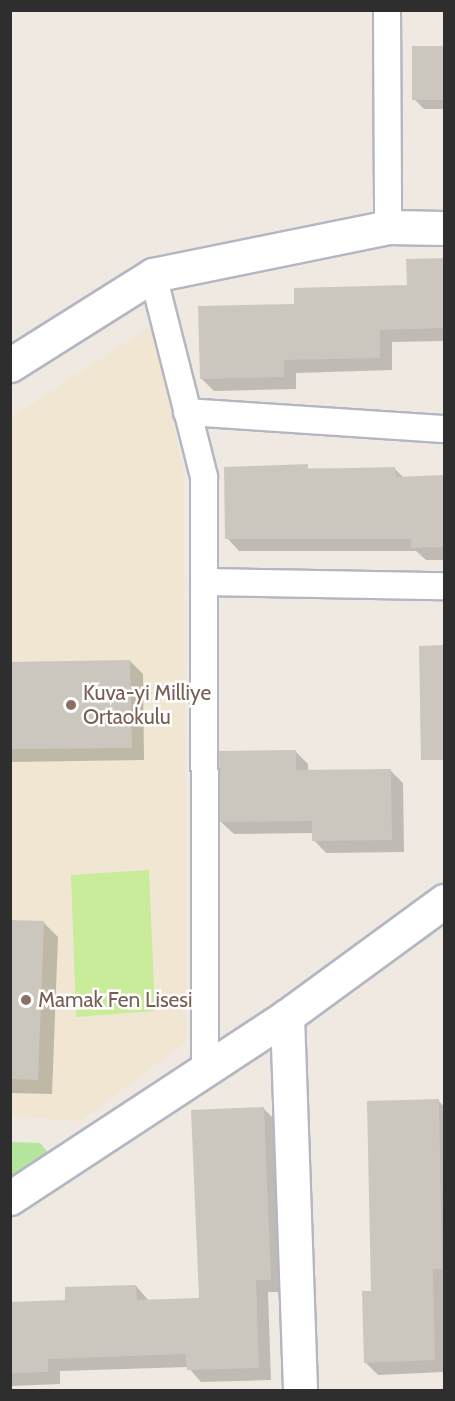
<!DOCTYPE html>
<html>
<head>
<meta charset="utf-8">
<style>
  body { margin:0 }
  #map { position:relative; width:455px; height:1401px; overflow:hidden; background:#efe9e1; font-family:Cabin,sans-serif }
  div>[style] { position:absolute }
  .education>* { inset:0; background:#f0e6d1 }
  .green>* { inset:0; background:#b6e59e }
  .pitch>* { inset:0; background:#c9ec9a }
  .shadow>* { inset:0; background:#0003 }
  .building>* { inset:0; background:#cbc7bf }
  .roads { filter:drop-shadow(2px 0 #b4b7c1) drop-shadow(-2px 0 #b4b7c1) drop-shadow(0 2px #b4b7c1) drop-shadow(0 -2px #b4b7c1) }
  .street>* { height:26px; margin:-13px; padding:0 13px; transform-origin:13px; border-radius:13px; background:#fff }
  .secondary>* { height:33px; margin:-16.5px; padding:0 16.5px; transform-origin:16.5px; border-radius:16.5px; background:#fff }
  .dots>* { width:16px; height:16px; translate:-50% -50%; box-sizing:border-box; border:3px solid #fff; border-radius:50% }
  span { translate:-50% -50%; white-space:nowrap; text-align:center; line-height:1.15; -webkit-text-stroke:5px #fff; paint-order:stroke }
  .education-label { font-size:21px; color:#785e54 }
  .left { translate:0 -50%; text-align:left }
  .frame { position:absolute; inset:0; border:12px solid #2e2e2e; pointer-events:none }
</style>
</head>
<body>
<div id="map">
  <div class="education">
    <div style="clip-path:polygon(156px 323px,184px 482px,186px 1042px,80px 1121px,11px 1116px,11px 418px)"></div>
  </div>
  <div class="green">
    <div style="clip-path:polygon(11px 1142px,40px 1143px,50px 1155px,11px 1175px)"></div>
  </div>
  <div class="pitch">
    <div style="clip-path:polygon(149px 870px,155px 1011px,76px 1017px,71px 875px)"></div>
  </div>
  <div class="shadow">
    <div style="clip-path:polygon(414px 48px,444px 48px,444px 109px,424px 109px,414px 99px)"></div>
    <div style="clip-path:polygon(444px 259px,444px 341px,392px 342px,392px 370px,296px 373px,296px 389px,214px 391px,201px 378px,296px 305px,408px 286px,407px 261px)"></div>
    <div style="clip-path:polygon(225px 468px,395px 469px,404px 478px,444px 477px,444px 560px,426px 560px,416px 551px,239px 551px,227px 538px)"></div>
    <div style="clip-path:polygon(421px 647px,444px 647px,444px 730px,434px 730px)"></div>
    <div style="clip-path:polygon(130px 661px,143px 674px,144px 760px,10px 762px,10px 663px)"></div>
    <div style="clip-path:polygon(295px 751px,308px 764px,308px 771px,390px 770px,403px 783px,404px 852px,326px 853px,314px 840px,314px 833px,234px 834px,221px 822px)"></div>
    <div style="clip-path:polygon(10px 921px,43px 922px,58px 937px,52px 1094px,10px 1093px)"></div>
    <div style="clip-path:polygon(438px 1100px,444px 1107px,444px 1372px,378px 1375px,365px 1362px,372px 1292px)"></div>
    <div style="clip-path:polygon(263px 1108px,276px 1121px,283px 1292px,268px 1292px,271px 1380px,201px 1382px,188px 1367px,60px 1371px,60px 1384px,10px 1386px,10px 1303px,67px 1301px,136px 1286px,149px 1301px,201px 1300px)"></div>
  </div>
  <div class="building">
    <div style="clip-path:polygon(412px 46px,444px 46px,444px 100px,412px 100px)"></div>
    <div style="clip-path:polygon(444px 258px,444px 328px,380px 330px,380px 358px,284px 360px,284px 377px,200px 379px,198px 306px,294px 304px,294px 288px,407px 285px,406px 259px)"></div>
    <div style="clip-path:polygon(308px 464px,308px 469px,395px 467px,396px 477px,444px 475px,444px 547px,411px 548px,411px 539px,225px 539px,224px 467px)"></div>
    <div style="clip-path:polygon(444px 645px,444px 760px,421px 760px,419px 646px)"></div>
    <div style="clip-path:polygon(130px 660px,132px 748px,10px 749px,10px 662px)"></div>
    <div style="clip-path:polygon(296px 750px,296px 770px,391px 769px,392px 840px,312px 841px,312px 821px,220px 822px,219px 751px)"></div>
    <div style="clip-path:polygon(10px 920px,44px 921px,38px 1080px,10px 1079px)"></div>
    <div style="clip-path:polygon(439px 1099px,442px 1269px,433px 1269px,435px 1360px,364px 1363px,362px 1291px,371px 1291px,367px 1101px)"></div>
    <div style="clip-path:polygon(264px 1107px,271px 1280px,256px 1280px,259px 1368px,187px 1370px,186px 1354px,48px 1359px,48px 1372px,10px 1373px,10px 1302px,65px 1300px,65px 1287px,136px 1285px,137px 1300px,199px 1298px,191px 1110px)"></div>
  </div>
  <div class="roads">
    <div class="street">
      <div style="left:387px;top:10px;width:217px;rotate:89.7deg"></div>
      <div style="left:153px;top:275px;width:208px;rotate:75.8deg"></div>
      <div style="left:204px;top:477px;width:593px;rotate:89.9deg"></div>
      <div style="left:187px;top:412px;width:258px;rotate:3.8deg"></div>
      <div style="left:204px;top:582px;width:240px;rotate:1deg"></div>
    </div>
    <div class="secondary">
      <div style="left:10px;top:365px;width:169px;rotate:-32.2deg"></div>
      <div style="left:153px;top:275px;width:240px;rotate:-11.5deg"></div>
      <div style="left:388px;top:227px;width:56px;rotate:1deg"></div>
      <div style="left:287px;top:1016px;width:374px;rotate:88deg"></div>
      <div style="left:10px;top:1198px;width:331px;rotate:-33.3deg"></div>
      <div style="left:287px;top:1016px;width:195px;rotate:-36.2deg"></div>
    </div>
  </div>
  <div class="dots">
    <div style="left:71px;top:705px;background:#8d6e63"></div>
    <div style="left:26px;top:1000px;background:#8d6e63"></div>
  </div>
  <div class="education-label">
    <span class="left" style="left:83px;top:705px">Kuva-yi Milliye<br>Ortaokulu</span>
    <span class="left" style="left:38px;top:1000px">Mamak Fen Lisesi</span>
  </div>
  <div class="frame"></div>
</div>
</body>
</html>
